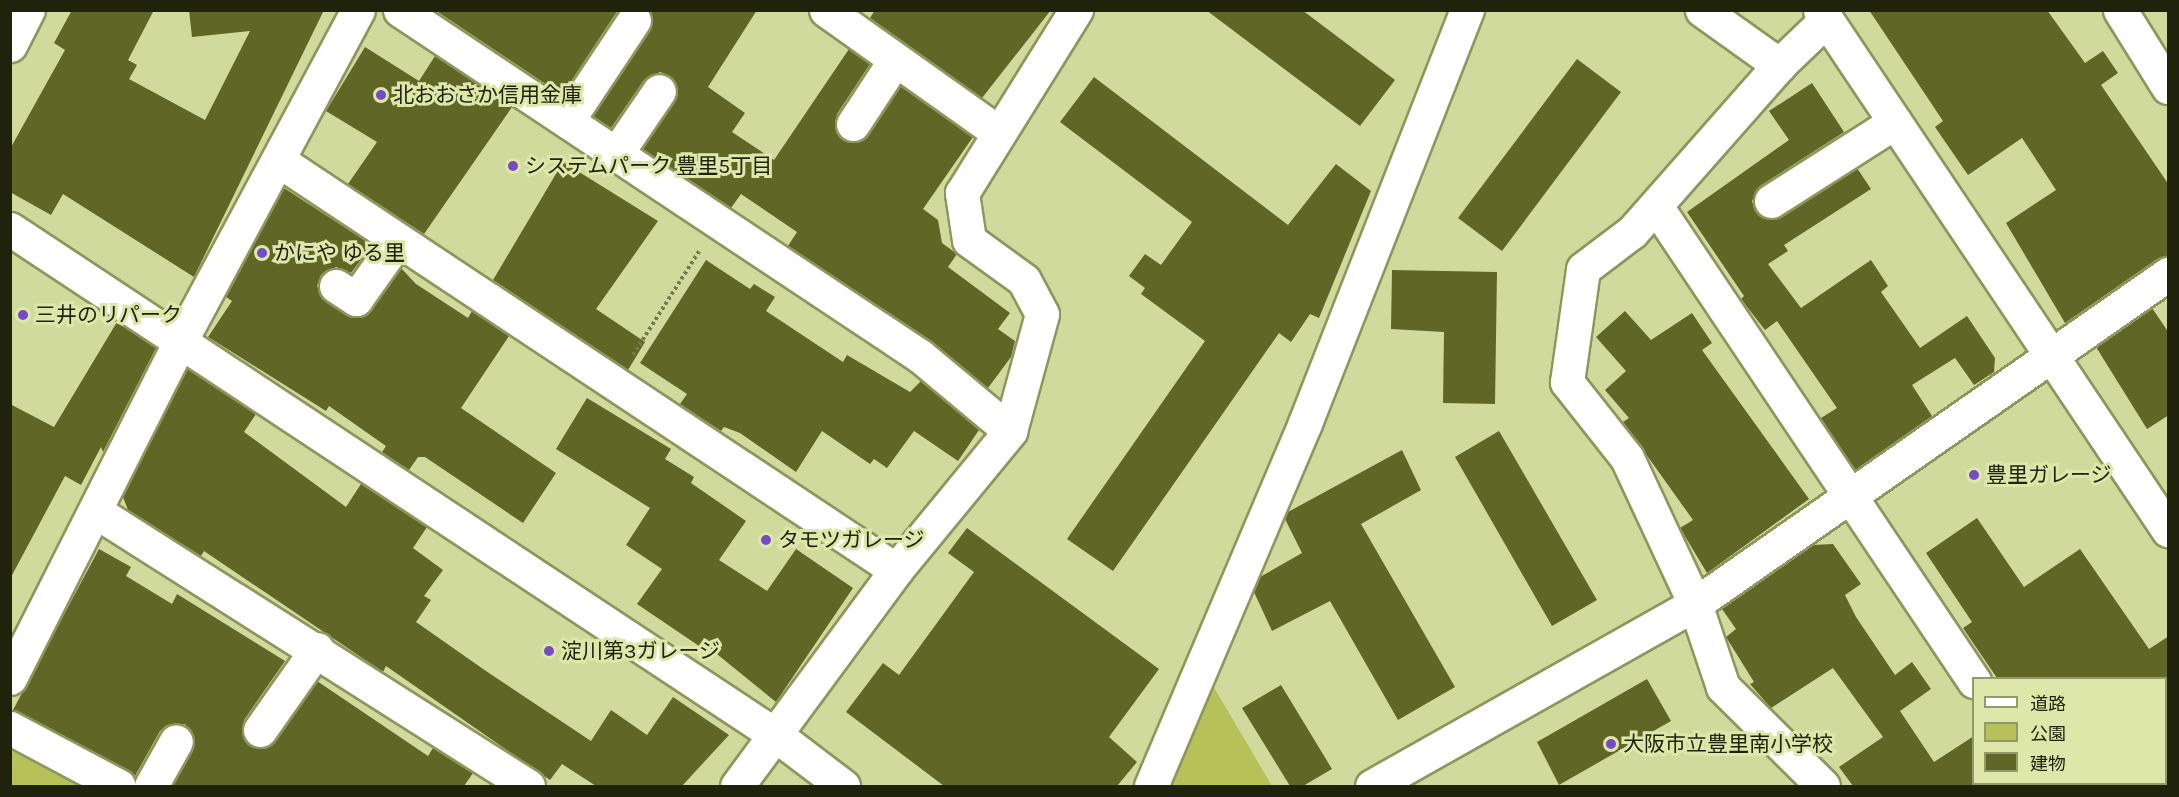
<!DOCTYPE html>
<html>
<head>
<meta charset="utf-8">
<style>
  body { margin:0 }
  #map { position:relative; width:2179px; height:797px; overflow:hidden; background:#d1da9d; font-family:Karla,"Noto Sans JP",sans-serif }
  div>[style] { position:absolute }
  .green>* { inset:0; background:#b6c259 }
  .building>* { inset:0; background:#5f6626 }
  .path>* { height:4px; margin-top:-2px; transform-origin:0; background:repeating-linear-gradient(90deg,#747a50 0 3px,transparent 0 6px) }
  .roads { filter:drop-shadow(2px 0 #8e965c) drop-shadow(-2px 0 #8e965c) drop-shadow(0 2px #8e965c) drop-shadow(0 -2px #8e965c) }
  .minor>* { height:33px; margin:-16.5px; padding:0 16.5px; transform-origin:16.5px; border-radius:16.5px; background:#fff }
  .highway>* { height:33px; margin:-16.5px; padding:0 16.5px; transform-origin:16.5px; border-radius:16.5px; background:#fff }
  .dots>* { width:16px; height:16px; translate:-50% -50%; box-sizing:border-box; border:3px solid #dee7aa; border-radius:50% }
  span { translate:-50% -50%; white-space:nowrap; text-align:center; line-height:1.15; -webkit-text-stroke:6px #dee7aa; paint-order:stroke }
  .poi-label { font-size:21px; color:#20230b }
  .left { translate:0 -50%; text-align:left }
  .frame { position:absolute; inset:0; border:12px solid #20230b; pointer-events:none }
  .legend { position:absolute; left:1972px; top:677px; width:195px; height:108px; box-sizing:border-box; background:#dee7aa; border:2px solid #92996a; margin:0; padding:8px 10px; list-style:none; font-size:18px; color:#20230b }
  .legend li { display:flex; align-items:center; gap:12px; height:30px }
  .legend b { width:30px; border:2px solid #92996a }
</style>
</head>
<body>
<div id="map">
  <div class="green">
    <div style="clip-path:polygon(1212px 684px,1272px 786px,1167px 786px)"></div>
    <div style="clip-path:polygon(11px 751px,85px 786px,11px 786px)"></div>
  </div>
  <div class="building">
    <div style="clip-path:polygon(72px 10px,154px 10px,128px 60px,137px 65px,129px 79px,205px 120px,250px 31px,192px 37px,189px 10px,324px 10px,194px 277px,63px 194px,51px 215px,10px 192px,10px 149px,65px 50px,54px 43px)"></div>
    <div style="clip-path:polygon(435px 10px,618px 10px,562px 95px)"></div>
    <div style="clip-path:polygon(650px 10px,757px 10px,708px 87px,745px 113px,732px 132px,774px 160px,849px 49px,870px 64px,837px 114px,836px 132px,842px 139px,853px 143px,868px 135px,900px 86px,973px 137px,923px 209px,938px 220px,942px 243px,957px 254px,948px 267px,1010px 313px,998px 329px,1015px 341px,1011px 357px,988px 388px,930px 340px,788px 246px,797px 232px,741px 194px,731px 208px,642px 149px,675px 101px,678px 92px,670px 76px,660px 72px,644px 80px,611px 128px,593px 116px,650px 30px)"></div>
    <div style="clip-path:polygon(875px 10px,1051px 10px,982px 98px,870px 18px)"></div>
    <div style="clip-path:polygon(1206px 10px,1302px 10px,1395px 80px,1360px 126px)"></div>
    <div style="clip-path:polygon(1869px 10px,2047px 10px,2085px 63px,2103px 51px,2118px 73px,2101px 85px,2169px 185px,2169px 256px,2157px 259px,2065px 323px,2006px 223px,2056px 190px,2022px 138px,1968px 175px,1935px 127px,1943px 121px)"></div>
    <div style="clip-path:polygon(365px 47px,419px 81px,435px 56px,512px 107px,424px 234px,348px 184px,377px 142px,326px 111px)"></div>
    <div style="clip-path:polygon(1577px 59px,1621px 92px,1502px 251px,1458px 218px)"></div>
    <div style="clip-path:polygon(1094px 77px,1288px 225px,1336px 164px,1371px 191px,1319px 318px,1310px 314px,1291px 342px,1279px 333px,1113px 571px,1067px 539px,1205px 341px,1141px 294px,1145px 288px,1129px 276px,1145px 254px,1161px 265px,1192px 222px,1060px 122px)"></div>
    <div style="clip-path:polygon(1812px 83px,1844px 132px,1760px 186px,1752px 201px,1755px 211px,1763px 218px,1781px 217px,1857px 168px,1871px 189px,1784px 245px,1788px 251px,1768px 264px,1801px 308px,1871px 260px,1888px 286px,1881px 292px,1920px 348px,1967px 316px,1995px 358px,1994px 372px,1974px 385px,1955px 358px,1912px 385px,1932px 416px,1855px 470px,1821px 418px,1837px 408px,1777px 321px,1765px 330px,1741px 299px,1744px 296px,1687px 212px,1789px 140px,1769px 111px)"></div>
    <div style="clip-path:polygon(563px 162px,658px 221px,596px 309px,645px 342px,628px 370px,493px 280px)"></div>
    <div style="clip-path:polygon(284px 188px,372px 245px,351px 273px,336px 267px,321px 275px,317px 286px,326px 302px,346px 315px,363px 316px,401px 268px,416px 284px,468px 318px,472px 311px,509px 336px,461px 408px,556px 473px,523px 523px,425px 457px,418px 457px,409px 470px,382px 452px,386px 446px,329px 406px,326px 411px,208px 337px,232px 301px,226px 297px)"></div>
    <div style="clip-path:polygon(706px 260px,750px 289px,754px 284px,775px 297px,766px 311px,843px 362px,847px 355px,910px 392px,921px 381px,979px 430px,958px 461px,914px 431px,887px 468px,874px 459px,870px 464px,822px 431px,796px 472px,740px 433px,724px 427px,721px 431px,680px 404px,687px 394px,640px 363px)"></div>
    <div style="clip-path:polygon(1392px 270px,1497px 272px,1495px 404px,1443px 403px,1444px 332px,1391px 329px)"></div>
    <div style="clip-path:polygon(2152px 308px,2169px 333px,2169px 415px,2147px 429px,2096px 347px)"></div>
    <div style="clip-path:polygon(1625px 311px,1651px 340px,1692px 313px,1712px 343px,1702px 350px,1809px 499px,1707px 573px,1680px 528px,1693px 520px,1623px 422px,1629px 418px,1605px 390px,1626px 371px,1596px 337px)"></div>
    <div style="clip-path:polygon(117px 322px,156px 348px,103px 452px,101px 447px,81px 485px,65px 476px,10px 579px,10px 404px,54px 427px)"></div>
    <div style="clip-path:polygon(187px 369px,256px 414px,244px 432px,346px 507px,361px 484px,427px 527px,413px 548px,443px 570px,424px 596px,431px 600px,416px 622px,486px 671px,591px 741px,611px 710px,647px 735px,673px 697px,729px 735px,682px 786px,596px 786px,562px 764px,550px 780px,386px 666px,383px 672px,204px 551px,201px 556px,128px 510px,123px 497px)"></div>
    <div style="clip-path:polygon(587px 398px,671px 449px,665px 459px,694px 477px,691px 483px,746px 521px,719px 560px,767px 591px,796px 549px,853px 588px,776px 702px,707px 646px,705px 650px,637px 604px,662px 569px,626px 545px,650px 508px,556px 449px)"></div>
    <div style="clip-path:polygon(1499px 431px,1597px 600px,1552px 626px,1455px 457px)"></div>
    <div style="clip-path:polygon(1402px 450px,1421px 490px,1361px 524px,1455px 687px,1398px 720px,1330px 601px,1272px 631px,1254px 592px,1260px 577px,1302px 553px,1285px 519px,1288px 512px)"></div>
    <div style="clip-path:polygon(1977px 518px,2024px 587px,2080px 549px,2149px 649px,2169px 636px,2169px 678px,1997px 678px,1963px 628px,1972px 622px,1926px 553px)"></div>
    <div style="clip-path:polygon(967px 528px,1159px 669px,1109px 737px,1137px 762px,1117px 786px,944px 786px,846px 712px,883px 663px,899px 675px,974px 572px,948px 553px)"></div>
    <div style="clip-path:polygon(1833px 544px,1861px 584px,1845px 595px,1856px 617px,1895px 675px,1912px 662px,1931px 689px,1900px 711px,1934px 762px,1974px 736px,1974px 786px,1853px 786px,1839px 767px,1883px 737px,1833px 668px,1771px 708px,1750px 684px,1754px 682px,1726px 637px,1736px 629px,1722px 609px,1813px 545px)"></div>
    <div style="clip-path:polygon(99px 549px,131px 567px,126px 576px,172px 604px,177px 594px,285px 661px,244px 720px,243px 737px,250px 746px,259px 749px,275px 741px,317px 681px,428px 756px,433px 748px,473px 773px,464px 786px,172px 786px,195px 741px,185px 724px,167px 725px,160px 731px,135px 776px,13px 710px)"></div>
    <div style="clip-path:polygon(1647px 679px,1671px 721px,1559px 785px,1537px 742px)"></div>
    <div style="clip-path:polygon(1281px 685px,1332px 769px,1303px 786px,1290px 786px,1242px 708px)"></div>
  </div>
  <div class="path">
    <div style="left:633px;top:355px;width:125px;rotate:-57.5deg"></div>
  </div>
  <div class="roads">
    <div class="minor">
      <div style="left:400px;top:10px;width:625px;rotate:33.64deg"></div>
      <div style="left:920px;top:356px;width:117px;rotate:39.8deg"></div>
      <div style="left:826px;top:10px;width:212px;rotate:35.4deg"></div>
      <div style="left:1702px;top:10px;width:95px;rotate:35.5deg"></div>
      <div style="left:1820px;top:10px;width:626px;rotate:56.21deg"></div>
      <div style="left:2120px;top:10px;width:91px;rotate:58.1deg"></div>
      <div style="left:567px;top:121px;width:121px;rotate:-56.4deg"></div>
      <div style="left:853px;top:124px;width:77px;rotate:-56.7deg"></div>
      <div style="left:616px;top:154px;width:76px;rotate:-55.7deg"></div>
      <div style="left:278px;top:160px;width:742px;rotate:33.56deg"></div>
      <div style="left:1771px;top:201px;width:147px;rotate:-32.5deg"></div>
      <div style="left:1656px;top:206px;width:572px;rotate:56.2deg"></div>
      <div style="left:10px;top:229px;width:919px;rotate:33.47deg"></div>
      <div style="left:777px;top:736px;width:83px;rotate:37.1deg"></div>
      <div style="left:336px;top:286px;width:24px;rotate:33deg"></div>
      <div style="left:356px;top:299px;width:72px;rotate:-54.6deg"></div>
      <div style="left:95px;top:511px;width:513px;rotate:32.42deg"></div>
      <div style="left:10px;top:678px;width:379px;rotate:-63.2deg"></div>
      <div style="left:181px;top:340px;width:374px;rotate:-61.8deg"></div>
      <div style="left:10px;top:728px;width:123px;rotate:28deg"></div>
      <div style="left:260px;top:730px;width:99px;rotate:-54.9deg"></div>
      <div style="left:2041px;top:784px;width:3px;rotate:45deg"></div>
      <div style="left:151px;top:786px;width:51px;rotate:-60.9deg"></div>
      <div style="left:737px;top:786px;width:268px;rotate:-53.6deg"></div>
      <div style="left:896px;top:570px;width:180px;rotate:-50.6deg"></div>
      <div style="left:1010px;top:431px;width:121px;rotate:-74.7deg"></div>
      <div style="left:1042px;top:314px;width:38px;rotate:-118deg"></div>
      <div style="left:1024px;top:280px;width:68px;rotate:-144deg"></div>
      <div style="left:969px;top:240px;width:48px;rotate:-98.5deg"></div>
      <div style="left:962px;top:193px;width:216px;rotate:-58.1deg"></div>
      <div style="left:1151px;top:786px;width:394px;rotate:-67deg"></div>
      <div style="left:1305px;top:423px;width:444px;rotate:-68.6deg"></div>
      <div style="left:1372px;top:786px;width:371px;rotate:-29.4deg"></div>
      <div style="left:1695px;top:604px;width:577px;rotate:-34.9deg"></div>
      <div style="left:1823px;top:786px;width:141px;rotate:-135.3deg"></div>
      <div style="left:1723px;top:687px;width:88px;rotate:-108.6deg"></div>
      <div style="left:1695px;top:604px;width:161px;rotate:-115deg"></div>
      <div style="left:1627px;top:458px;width:97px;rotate:-128.3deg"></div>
      <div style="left:1567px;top:382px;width:114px;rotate:-81.9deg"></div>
      <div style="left:1583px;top:269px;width:61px;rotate:-37.1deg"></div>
      <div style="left:1632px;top:232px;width:222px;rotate:-48.6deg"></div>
      <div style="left:1779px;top:65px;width:65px;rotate:-43.8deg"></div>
    </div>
    <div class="highway">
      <div style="left:10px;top:45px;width:39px;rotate:-63deg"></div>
    </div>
  </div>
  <div class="dots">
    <div style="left:381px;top:95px;background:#754bc4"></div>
    <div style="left:513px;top:166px;background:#754bc4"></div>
    <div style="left:262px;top:253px;background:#754bc4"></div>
    <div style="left:23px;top:315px;background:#754bc4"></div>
    <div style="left:1974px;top:475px;background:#754bc4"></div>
    <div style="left:766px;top:540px;background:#754bc4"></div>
    <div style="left:549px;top:651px;background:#754bc4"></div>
    <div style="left:1611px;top:744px;background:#754bc4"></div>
  </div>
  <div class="poi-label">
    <span class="left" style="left:393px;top:95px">北おおさか信用金庫</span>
    <span class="left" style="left:525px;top:166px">システムパーク 豊里5丁目</span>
    <span class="left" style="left:274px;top:253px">かにや ゆる里</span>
    <span class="left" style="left:35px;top:315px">三井のリパーク</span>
    <span class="left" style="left:1986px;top:475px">豊里ガレージ</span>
    <span class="left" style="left:778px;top:540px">タモツガレージ</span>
    <span class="left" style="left:561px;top:651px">淀川第3ガレージ</span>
    <span class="left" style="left:1623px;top:744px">大阪市立豊里南小学校</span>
  </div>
  <div class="frame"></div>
  <ul class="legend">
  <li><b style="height:8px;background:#fff"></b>道路</li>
  <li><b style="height:16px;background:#b6c259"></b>公園</li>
  <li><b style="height:16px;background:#5f6626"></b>建物</li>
  </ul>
</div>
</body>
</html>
